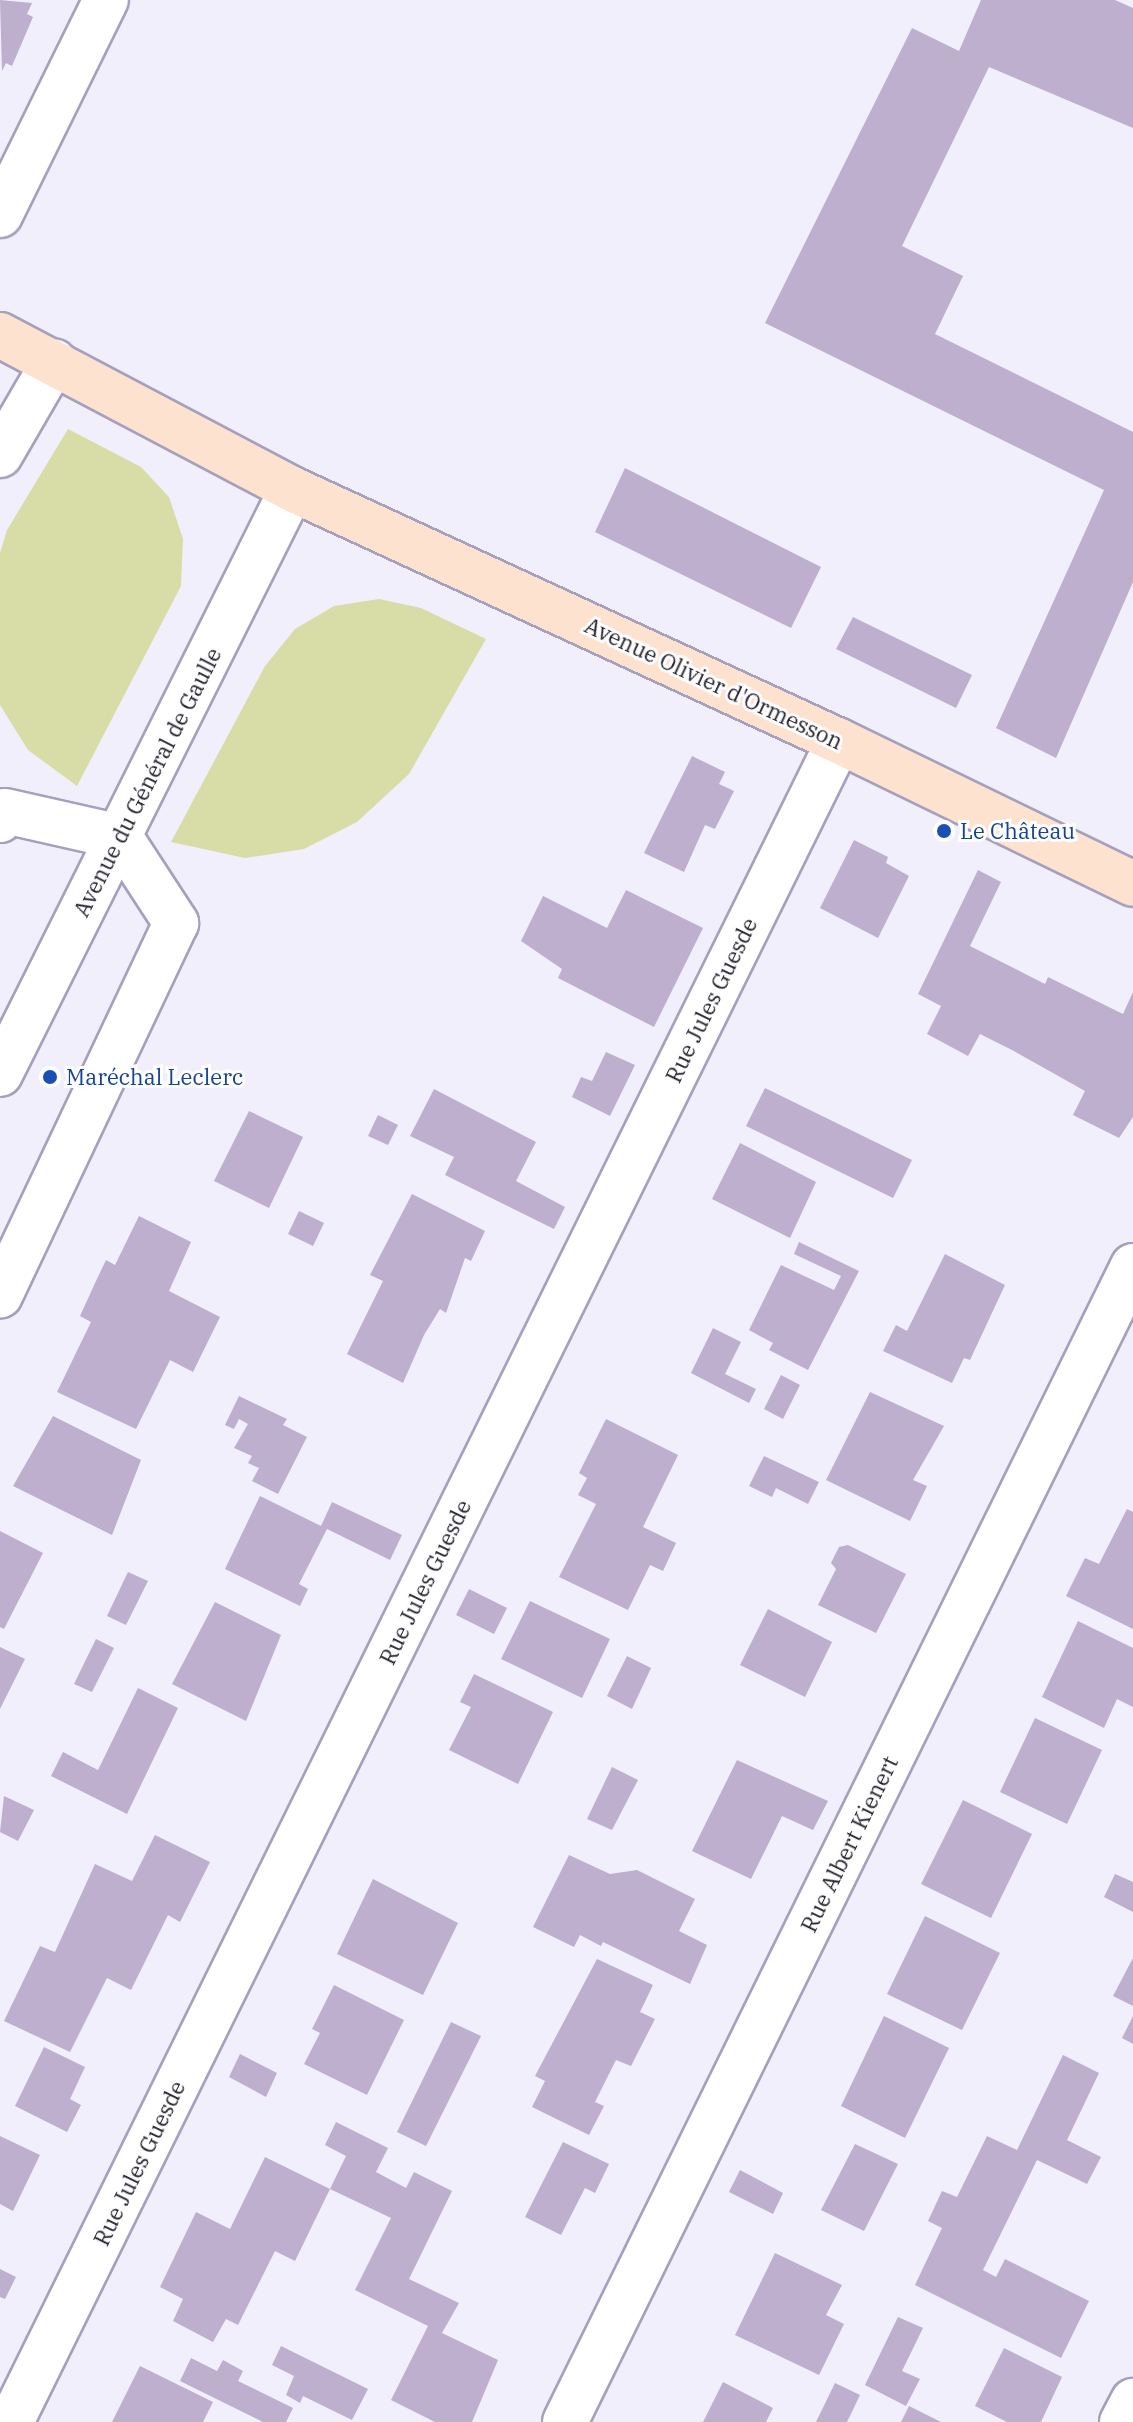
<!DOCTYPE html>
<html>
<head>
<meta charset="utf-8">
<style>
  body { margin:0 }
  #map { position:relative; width:1133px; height:2422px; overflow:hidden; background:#f1effc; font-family:"IBM Plex Serif",serif }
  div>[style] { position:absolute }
  .green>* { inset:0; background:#d8dca6 }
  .building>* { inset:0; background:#bdafcd }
  .roads { filter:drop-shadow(2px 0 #a4a0be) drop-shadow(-2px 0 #a4a0be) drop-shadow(0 2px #a4a0be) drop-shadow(0 -2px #a4a0be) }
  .minor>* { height:44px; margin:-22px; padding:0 22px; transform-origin:22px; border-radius:22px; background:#fff }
  .tertiary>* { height:44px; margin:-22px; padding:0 22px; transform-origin:22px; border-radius:22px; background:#fff }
  .secondary>* { height:44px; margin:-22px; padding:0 22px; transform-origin:22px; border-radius:22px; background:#fde2d0 }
  .dots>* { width:22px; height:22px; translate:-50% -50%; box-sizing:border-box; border:4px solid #fefefe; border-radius:50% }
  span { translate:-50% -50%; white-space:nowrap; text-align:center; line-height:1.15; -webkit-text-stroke:6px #fefefe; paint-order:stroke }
  .street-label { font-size:22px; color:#23212d }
  .transit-label { font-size:22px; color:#164399 }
  .left { translate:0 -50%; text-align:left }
</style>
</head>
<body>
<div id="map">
  <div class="green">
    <div style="clip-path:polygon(68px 429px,141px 467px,169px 497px,183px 539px,181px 586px,77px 786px,28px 750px,0 705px,0 553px,7px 530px)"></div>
    <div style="clip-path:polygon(379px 599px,421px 608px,486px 639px,409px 774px,357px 822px,304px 849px,245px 858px,171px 842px,265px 666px,295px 629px,334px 606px)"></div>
  </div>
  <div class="building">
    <div style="clip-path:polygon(0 0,32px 3px,27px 14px,33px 17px,12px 66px,6px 63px,2px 71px)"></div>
    <div style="clip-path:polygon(981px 0,1115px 0,1133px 8px,1133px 128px,989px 67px,902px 246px,963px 276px,935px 334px,1133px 432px,1133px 582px,1056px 758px,996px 728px,1104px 490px,765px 323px,912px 28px,959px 51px)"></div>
    <div style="clip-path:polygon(625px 468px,821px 567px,791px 628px,595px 532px)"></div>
    <div style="clip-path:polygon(853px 617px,972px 675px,956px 708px,836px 649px)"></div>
    <div style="clip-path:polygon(692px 756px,725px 772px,719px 784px,734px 791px,715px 829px,705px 825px,684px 872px,644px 853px)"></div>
    <div style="clip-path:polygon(854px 840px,888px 857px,886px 863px,909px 876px,878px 938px,820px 908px)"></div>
    <div style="clip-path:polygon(978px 870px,1001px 882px,970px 946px,1045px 984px,1048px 977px,1123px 1014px,1133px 992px,1133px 1117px,1119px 1138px,1073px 1115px,1085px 1091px,1012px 1050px,980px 1034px,968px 1056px,927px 1034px,941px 1006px,918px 994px)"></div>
    <div style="clip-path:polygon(626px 890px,703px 928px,654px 1027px,558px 978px,562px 969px,521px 941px,543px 896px,607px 928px)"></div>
    <div style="clip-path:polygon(606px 1052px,635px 1065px,610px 1116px,572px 1097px,581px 1077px,592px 1081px)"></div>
    <div style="clip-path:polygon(765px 1088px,912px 1160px,893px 1198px,746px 1126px)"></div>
    <div style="clip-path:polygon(434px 1089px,536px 1142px,516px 1181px,565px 1207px,554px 1229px,445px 1175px,454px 1157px,410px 1136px)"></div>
    <div style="clip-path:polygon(249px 1111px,303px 1137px,269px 1208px,214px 1181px)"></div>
    <div style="clip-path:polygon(378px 1115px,398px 1125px,388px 1145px,368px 1136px)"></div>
    <div style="clip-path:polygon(740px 1143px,816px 1182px,790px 1238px,712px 1199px)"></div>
    <div style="clip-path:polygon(412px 1194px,485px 1231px,471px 1261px,465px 1258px,446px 1313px,440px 1309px,424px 1335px,403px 1383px,347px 1354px,383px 1281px,370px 1275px)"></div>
    <div style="clip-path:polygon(299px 1211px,324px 1223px,313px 1246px,288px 1234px)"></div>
    <div style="clip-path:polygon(139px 1216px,191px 1242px,169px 1291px,220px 1317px,193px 1372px,170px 1360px,136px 1429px,57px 1392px,91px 1322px,80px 1316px,96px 1281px,106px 1260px,115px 1265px)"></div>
    <div style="clip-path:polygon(799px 1242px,859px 1271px,808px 1370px,769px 1350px,773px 1343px,749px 1330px,781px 1265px,834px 1290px,841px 1276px,794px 1254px)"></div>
    <div style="clip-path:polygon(945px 1254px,1005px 1285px,970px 1360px,964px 1358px,952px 1383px,883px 1351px,896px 1325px,907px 1331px)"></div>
    <div style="clip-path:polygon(713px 1328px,741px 1342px,725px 1374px,756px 1389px,749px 1403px,691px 1373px)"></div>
    <div style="clip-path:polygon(781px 1375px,800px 1385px,783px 1419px,764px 1409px)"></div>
    <div style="clip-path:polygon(870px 1392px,944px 1426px,913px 1480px,927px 1486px,910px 1521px,826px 1480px)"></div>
    <div style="clip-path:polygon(239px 1396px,287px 1419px,283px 1425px,307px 1437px,278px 1494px,252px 1481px,259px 1468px,248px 1463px,252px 1456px,234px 1448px,248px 1424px,239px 1419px,234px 1429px,225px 1425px)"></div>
    <div style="clip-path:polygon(53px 1416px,141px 1460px,112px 1535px,13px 1486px)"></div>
    <div style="clip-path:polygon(606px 1419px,678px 1455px,643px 1527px,676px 1543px,663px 1571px,650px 1565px,628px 1610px,559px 1577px,596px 1504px,578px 1495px,587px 1478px,579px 1473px)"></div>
    <div style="clip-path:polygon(764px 1456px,819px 1482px,808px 1504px,776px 1488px,772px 1497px,749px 1486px)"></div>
    <div style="clip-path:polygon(260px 1496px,321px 1526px,332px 1502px,402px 1535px,390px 1560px,327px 1529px,299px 1584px,308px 1589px,300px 1606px,225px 1569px)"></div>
    <div style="clip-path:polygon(1127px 1509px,1133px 1512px,1133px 1629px,1066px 1596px,1085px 1558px,1099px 1564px)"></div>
    <div style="clip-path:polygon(0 1531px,43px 1553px,4px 1629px,0 1627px)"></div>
    <div style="clip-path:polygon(848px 1545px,906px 1574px,876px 1633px,818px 1605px,836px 1569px,831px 1563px,839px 1547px)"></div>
    <div style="clip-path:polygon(128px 1572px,148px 1581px,126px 1625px,107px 1616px)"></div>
    <div style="clip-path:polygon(469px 1589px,507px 1608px,494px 1634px,456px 1615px)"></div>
    <div style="clip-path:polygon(530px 1601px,610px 1639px,582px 1698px,501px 1659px)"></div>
    <div style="clip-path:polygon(215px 1602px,281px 1635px,246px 1721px,172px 1684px)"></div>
    <div style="clip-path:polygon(768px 1609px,832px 1642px,805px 1697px,740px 1665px)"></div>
    <div style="clip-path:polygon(1078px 1621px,1133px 1648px,1133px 1707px,1117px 1699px,1104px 1728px,1042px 1697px)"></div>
    <div style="clip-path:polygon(96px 1639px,114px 1648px,92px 1692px,74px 1684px)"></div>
    <div style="clip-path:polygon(0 1647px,25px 1659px,0 1709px)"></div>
    <div style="clip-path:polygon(627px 1656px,651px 1668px,632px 1709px,607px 1696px)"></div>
    <div style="clip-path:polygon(474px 1674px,553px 1712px,518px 1784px,449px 1750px,471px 1707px,460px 1702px)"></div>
    <div style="clip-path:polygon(138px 1688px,178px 1708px,127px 1814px,51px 1776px,63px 1752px,98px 1770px)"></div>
    <div style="clip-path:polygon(1035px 1718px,1102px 1750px,1067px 1824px,1000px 1792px)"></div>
    <div style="clip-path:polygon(737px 1760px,828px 1801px,813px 1830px,782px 1816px,751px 1879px,692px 1851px)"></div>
    <div style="clip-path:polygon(612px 1767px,638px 1780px,612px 1830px,587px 1819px)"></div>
    <div style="clip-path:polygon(4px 1796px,34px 1810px,18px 1841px,0 1832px)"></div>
    <div style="clip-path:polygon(963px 1800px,1032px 1834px,991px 1918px,921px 1884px)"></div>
    <div style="clip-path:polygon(155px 1835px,210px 1862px,180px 1922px,168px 1915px,131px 1990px,107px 1978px,70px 2052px,4px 2021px,40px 1946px,55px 1952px,95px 1864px,132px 1881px)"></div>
    <div style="clip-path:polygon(569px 1855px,610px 1874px,637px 1870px,695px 1899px,679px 1931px,707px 1945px,690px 1984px,603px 1942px,601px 1946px,580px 1935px,574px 1947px,533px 1927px)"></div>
    <div style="clip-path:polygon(1115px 1874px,1133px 1882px,1133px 1912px,1104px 1897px)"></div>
    <div style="clip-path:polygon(373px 1879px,458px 1923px,423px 1995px,337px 1954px)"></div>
    <div style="clip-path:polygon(925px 1916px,1000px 1953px,962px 2030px,887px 1994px)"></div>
    <div style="clip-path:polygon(1133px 1958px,1133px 2006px,1113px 1996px)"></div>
    <div style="clip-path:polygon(597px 1959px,653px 1985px,640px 2012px,655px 2019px,631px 2066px,616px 2060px,595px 2102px,604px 2106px,589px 2135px,532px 2107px,545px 2081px,535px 2076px)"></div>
    <div style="clip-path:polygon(334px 1985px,404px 2020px,367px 2095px,304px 2064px,320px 2033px,312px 2029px)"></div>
    <div style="clip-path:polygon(884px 2016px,949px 2048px,905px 2138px,841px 2106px)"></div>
    <div style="clip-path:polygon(1133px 2016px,1133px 2044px,1122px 2038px)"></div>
    <div style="clip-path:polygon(451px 2022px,481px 2036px,426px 2146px,397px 2132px)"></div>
    <div style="clip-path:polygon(44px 2047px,85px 2067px,70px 2099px,81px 2105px,67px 2132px,15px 2106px)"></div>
    <div style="clip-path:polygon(240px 2054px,277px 2073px,266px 2097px,229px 2077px)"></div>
    <div style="clip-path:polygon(1063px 2055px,1099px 2073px,1067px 2140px,1101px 2157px,1087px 2184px,1037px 2160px,983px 2270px,996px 2277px,1005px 2259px,1089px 2301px,1061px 2358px,915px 2285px,942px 2228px,928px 2221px,942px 2191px,957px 2197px,987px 2136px,1017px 2150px)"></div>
    <div style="clip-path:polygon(336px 2122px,388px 2148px,376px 2172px,406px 2188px,414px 2172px,452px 2191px,409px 2279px,459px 2303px,442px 2333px,498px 2360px,472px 2422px,435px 2422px,391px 2400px,428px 2326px,355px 2290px,391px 2218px,330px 2189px,346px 2156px,325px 2145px)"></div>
    <div style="clip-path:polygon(0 2136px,40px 2155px,13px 2211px,0 2204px)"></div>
    <div style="clip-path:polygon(563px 2142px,609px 2164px,595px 2193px,585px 2188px,561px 2235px,525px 2217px)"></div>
    <div style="clip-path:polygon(855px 2144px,898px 2164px,864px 2231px,821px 2210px)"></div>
    <div style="clip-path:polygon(265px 2157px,330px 2189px,295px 2261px,275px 2251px,238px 2325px,226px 2319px,213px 2342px,173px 2321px,183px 2299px,160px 2287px,196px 2212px,230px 2229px)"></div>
    <div style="clip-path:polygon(740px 2170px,783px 2193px,773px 2214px,729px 2192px)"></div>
    <div style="clip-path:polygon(775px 2253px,842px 2285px,826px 2315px,844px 2324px,819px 2375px,735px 2335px)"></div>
    <div style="clip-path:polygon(0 2269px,16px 2277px,5px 2299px,0 2297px)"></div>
    <div style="clip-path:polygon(898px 2317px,923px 2328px,902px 2371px,920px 2379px,906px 2406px,865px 2385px)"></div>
    <div style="clip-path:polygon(281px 2346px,368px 2389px,352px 2420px,303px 2396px,300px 2403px,286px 2395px,294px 2376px,272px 2365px)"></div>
    <div style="clip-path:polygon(1004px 2348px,1062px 2377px,1041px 2422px,1007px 2422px,975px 2406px)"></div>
    <div style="clip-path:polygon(191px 2358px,217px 2371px,223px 2360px,243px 2371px,238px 2381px,293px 2408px,286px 2422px,263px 2422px,180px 2381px)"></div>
    <div style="clip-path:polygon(140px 2366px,213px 2402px,203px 2422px,112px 2422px)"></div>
    <div style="clip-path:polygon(723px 2382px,773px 2408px,766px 2422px,703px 2422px)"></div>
    <div style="clip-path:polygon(835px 2383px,860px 2395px,847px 2422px,816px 2422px)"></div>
    <div style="clip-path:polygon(909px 2406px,941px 2422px,901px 2422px)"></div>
  </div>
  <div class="roads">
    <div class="minor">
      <div style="left:0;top:215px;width:240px;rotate:-63.8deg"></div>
      <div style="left:0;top:455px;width:108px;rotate:-59.9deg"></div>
      <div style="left:0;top:820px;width:10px;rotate:-61deg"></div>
      <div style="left:5px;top:811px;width:118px;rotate:12.7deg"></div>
      <div style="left:120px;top:837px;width:103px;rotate:56.9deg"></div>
      <div style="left:176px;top:923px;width:412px;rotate:115.3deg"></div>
      <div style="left:11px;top:2422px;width:1874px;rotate:-63.78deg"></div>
      <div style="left:565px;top:2422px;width:1288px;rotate:-63.83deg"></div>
      <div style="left:1122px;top:2422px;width:24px;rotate:-62deg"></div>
    </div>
    <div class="tertiary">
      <div style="left:0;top:1074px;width:654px;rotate:-63.47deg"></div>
    </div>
    <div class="secondary">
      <div style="left:0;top:335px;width:330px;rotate:27.8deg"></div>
      <div style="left:292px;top:489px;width:602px;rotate:24.74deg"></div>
      <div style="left:839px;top:741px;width:327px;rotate:25.9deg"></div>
    </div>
  </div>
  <div class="dots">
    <div style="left:944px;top:831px;background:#1a4fb4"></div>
    <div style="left:50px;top:1077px;background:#1a4fb4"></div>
  </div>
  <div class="street-label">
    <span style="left:714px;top:683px;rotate:25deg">Avenue Olivier d'Ormesson</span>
    <span style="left:147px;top:782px;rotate:-63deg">Avenue du Général de Gaulle</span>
    <span style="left:711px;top:1000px;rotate:-64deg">Rue Jules Guesde</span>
    <span style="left:425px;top:1582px;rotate:-64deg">Rue Jules Guesde</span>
    <span style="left:849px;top:1844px;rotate:-64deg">Rue Albert Kienert</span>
    <span style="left:139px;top:2163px;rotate:-64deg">Rue Jules Guesde</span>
  </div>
  <div class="transit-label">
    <span class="left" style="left:960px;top:831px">Le Château</span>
    <span class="left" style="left:66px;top:1077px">Maréchal Leclerc</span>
  </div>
</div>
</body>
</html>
